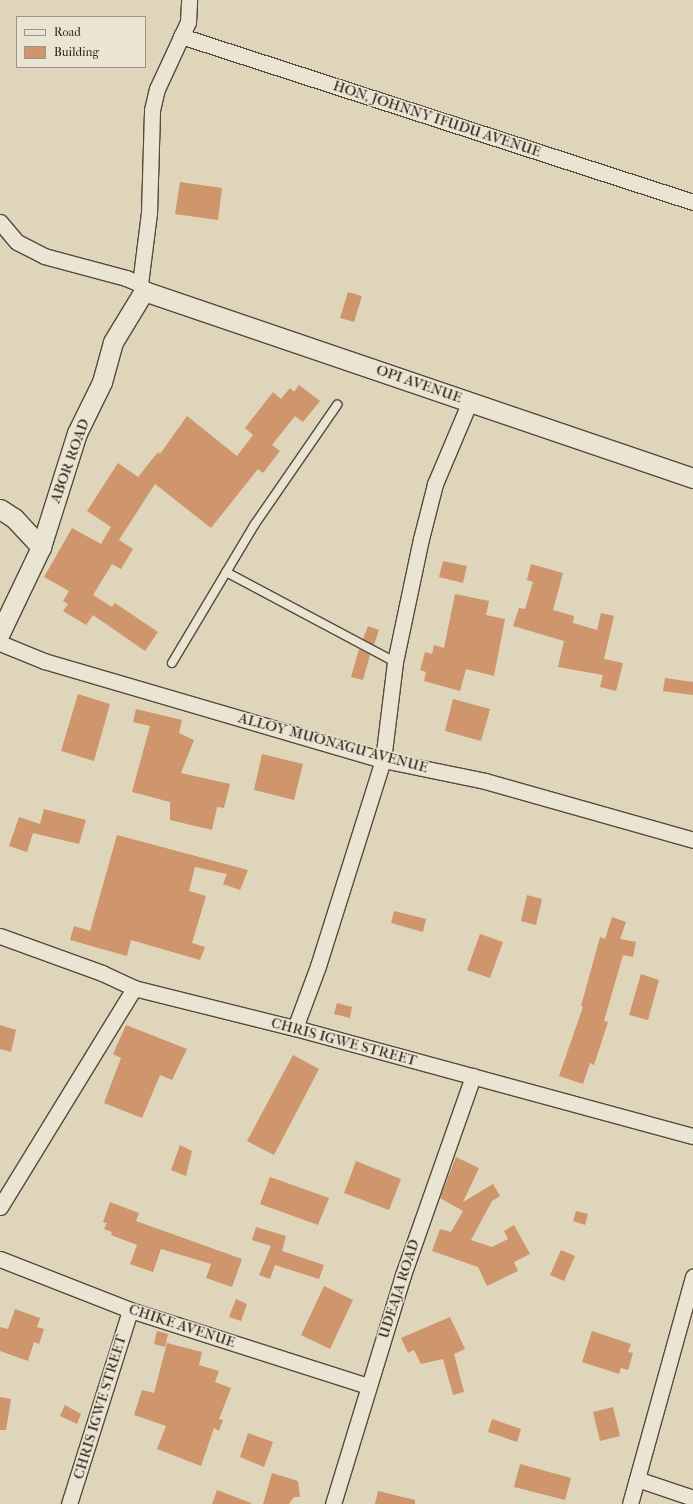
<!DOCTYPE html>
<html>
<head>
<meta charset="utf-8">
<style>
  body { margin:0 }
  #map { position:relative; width:693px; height:1504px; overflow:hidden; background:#ded5bb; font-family:"IM FELL French Canon",serif }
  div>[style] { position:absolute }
  .building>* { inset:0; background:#cf956d }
  .roads { filter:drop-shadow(1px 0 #554a3c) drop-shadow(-1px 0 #554a3c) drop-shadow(0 1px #554a3c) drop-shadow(0 -1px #554a3c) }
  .service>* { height:8px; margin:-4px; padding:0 4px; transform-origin:4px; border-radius:4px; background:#eae4d3 }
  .minor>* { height:15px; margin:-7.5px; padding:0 7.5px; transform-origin:7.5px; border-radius:7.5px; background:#eae4d3 }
  .tertiary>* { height:19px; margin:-9.5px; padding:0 9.5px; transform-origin:9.5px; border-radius:9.5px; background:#eae4d3 }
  span { translate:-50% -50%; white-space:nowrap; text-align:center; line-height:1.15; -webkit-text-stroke:3px #eae4d3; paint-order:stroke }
  .street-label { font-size:15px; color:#271c12 }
  .legend { position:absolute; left:16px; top:16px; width:130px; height:52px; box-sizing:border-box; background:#eae4d3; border:1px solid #9c9486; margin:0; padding:5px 7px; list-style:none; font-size:12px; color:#271c12 }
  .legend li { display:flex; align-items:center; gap:8px; height:20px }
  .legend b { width:20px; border:1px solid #9c9486 }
</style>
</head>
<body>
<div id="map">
  <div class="building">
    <div style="clip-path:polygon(180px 182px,222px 188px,218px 220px,175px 214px)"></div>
    <div style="clip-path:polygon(348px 292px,362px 296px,354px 322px,340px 318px)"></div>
    <div style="clip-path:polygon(299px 385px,320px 401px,303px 422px,295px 416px,272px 445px,280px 451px,263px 473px,258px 469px,211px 528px,155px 484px,119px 540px,133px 549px,121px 569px,112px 564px,93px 595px,112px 607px,115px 603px,158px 632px,145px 651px,93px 615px,86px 625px,63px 611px,68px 604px,63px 601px,69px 591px,44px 577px,72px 528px,101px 544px,111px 527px,87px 511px,118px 463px,138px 477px,158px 452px,160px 454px,187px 416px,237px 456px,253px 435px,245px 428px,273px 392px,281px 399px,290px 388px,294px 392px)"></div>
    <div style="clip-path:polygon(443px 561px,467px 566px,463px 583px,439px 577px)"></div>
    <div style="clip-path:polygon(531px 564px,563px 573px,553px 610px,574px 616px,573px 623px,597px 630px,601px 613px,614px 616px,604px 659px,623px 663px,616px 691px,600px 687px,603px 675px,558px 667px,564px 641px,513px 626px,519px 608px,525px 609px,533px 582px,527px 580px)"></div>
    <div style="clip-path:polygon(455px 594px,489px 601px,486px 615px,505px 619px,494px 676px,466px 669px,460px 691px,424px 681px,426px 672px,420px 670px,425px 652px,432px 654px,434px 645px,444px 648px)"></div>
    <div style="clip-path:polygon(368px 626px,379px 630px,374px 645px,363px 639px)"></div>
    <div style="clip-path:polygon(359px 649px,370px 655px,363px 680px,351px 677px)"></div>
    <div style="clip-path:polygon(665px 678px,693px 682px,693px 695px,663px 691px)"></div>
    <div style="clip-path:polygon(78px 694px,110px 704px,94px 761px,61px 751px)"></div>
    <div style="clip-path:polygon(453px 699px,490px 709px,481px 741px,445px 731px)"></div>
    <div style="clip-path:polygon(136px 709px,182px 720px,179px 733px,194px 740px,181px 773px,230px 784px,224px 808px,217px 807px,212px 830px,170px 820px,170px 802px,132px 792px,150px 726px,133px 722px)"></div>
    <div style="clip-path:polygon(262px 754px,303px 764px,294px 800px,254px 790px)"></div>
    <div style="clip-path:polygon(44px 809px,86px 820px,79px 844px,33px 833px,27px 852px,9px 846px,19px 817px,40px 824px)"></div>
    <div style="clip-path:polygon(117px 835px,248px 870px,240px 890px,223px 884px,227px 874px,195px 867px,189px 891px,206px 896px,192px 943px,205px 947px,200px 960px,131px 940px,127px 956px,70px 940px,74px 926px,90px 931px)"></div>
    <div style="clip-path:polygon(527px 895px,542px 899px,536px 925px,521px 921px)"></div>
    <div style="clip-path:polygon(394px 911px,426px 919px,423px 932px,391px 923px)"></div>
    <div style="clip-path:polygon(612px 917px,626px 922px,620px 939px,636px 942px,633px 957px,623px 955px,604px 1021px,608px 1022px,594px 1065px,590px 1063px,583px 1084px,559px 1076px,583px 1007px,581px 1006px,600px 937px,605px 939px)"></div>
    <div style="clip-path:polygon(480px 934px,503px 942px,490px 978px,467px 970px)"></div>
    <div style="clip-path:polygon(641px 974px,659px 980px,648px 1020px,629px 1015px)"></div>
    <div style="clip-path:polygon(337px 1003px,352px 1007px,350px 1018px,334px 1014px)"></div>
    <div style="clip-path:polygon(0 1025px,16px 1030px,11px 1052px,0 1049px)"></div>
    <div style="clip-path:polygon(126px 1025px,187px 1049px,172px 1080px,160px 1075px,142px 1118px,104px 1103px,121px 1058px,113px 1054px)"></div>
    <div style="clip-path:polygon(293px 1055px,319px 1069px,274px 1155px,247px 1141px)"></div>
    <div style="clip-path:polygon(180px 1145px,192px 1151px,186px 1176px,171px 1170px)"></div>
    <div style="clip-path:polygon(456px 1157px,479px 1168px,463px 1202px,493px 1184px,500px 1196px,492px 1201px,471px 1240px,492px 1247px,508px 1239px,504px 1231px,514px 1225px,530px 1254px,514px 1262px,518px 1271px,487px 1286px,478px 1267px,432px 1251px,440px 1229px,451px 1232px,463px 1211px,440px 1198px)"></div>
    <div style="clip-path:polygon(356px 1161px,401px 1179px,389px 1210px,344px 1193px)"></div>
    <div style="clip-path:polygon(270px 1177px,329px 1198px,318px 1225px,260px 1204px)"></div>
    <div style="clip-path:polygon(110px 1202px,139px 1213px,136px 1221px,242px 1259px,232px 1287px,206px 1278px,211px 1264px,161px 1249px,153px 1272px,130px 1264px,137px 1245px,111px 1235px,112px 1232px,104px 1229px,107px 1223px,103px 1222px)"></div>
    <div style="clip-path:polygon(576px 1211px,588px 1214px,585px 1225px,573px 1221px)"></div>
    <div style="clip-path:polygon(256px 1227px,286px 1236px,282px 1251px,324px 1265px,319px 1279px,275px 1265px,270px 1279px,259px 1275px,271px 1246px,252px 1240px)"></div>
    <div style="clip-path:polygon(561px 1250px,575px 1256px,564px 1281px,550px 1275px)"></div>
    <div style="clip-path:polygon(324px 1286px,353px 1300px,330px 1349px,301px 1335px)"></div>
    <div style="clip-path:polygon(236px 1299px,247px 1304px,241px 1321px,229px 1317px)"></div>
    <div style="clip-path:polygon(15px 1309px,40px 1318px,37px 1327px,44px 1329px,39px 1344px,34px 1342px,28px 1361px,0 1351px,0 1327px,8px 1329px)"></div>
    <div style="clip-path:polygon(450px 1317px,465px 1349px,454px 1354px,464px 1392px,453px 1395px,443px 1359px,421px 1364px,414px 1350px,408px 1353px,401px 1338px)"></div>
    <div style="clip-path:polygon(157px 1331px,168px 1334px,165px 1347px,154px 1344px)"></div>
    <div style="clip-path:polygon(592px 1331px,631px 1344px,628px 1352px,633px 1353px,628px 1370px,621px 1368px,619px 1374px,582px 1362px)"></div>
    <div style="clip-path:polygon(167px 1343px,202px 1352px,199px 1365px,219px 1371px,215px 1382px,231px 1388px,219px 1419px,223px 1420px,219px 1431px,214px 1428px,201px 1466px,157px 1449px,166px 1426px,134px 1415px,142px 1390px,154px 1393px)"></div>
    <div style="clip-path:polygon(0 1397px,11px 1399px,6px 1430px,0 1430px)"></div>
    <div style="clip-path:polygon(65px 1405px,81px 1414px,77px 1424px,60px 1416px)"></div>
    <div style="clip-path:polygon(613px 1407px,620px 1436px,600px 1441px,593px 1412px)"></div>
    <div style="clip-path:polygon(492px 1419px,521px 1429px,517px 1442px,488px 1432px)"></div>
    <div style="clip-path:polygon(248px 1433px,273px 1442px,264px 1467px,240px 1457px)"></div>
    <div style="clip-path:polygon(520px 1464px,571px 1478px,565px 1500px,514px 1487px)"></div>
    <div style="clip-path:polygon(272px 1473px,298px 1481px,300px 1497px,294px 1497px,289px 1504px,263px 1504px)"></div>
    <div style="clip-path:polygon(217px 1490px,251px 1503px,251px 1504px,212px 1504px)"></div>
    <div style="clip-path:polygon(378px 1491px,415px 1500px,415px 1504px,375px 1504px)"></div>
  </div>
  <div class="roads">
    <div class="service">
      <div style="left:226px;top:572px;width:191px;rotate:28deg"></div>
      <div style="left:172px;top:663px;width:162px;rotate:-59.2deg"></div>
      <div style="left:255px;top:524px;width:145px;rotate:-55.4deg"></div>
    </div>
    <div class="minor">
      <div style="left:181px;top:36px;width:538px;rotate:17.96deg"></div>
      <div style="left:0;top:222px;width:26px;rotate:50deg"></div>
      <div style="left:17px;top:242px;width:30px;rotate:27deg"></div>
      <div style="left:44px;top:256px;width:85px;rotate:15deg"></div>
      <div style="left:126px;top:278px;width:15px;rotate:23deg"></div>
      <div style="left:140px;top:284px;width:8px;rotate:60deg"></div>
      <div style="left:140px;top:284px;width:72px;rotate:-82.8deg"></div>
      <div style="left:149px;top:213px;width:103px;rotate:-88.3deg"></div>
      <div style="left:152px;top:110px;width:22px;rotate:-77deg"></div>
      <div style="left:157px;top:89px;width:74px;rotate:-65.2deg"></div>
      <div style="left:188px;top:22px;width:22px;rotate:-87deg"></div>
      <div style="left:0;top:643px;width:48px;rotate:22.2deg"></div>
      <div style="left:44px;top:661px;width:353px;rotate:16.3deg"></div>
      <div style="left:383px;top:760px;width:104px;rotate:11.6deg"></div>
      <div style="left:485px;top:781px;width:216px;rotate:15.8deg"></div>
      <div style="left:0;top:936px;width:109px;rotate:19.9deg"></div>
      <div style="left:102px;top:973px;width:35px;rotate:25deg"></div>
      <div style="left:134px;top:988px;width:166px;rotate:14deg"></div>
      <div style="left:295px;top:1028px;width:412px;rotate:15.2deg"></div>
      <div style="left:295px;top:1028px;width:66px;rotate:-69.6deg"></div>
      <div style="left:318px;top:966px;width:216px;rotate:-72.5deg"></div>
      <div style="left:383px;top:760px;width:99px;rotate:-83deg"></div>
      <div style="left:395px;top:662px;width:126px;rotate:-78.1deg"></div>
      <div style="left:421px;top:539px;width:57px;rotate:-75.7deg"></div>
      <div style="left:435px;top:484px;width:90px;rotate:-67.1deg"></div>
      <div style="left:0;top:1207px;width:257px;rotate:-58.5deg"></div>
      <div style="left:0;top:1259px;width:140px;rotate:21.4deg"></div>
      <div style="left:130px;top:1310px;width:250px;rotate:17.7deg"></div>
      <div style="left:637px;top:1479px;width:59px;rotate:18.7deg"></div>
      <div style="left:69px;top:1504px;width:203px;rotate:-72.5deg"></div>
      <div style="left:333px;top:1504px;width:239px;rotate:-73deg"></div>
      <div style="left:403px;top:1275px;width:211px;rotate:-70.6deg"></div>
      <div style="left:630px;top:1504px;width:236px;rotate:-74.5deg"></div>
    </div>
    <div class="tertiary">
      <div style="left:0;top:509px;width:17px;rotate:33deg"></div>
      <div style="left:14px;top:518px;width:40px;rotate:47deg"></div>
      <div style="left:0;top:633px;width:95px;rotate:-64.5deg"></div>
      <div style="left:41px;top:547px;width:120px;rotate:-72.5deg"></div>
      <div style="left:77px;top:433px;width:57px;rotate:-63.9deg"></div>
      <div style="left:102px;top:382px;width:41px;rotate:-74.6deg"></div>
      <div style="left:113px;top:342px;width:60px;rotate:-58.7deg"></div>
      <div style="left:144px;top:291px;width:580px;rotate:18.81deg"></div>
    </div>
  </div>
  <div class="street-label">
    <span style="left:437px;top:119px;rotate:18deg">HON, JOHNNY IFUDU AVENUE</span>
    <span style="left:419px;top:384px;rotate:19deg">OPI AVENUE</span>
    <span style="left:70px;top:461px;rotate:-70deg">ABOR ROAD</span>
    <span style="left:333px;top:743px;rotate:15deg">ALLOY MUONAGU AVENUE</span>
    <span style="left:344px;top:1042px;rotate:15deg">CHRIS IGWE STREET</span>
    <span style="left:399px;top:1289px;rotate:-72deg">UDEAJA ROAD</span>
    <span style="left:182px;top:1326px;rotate:18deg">CHIKE AVENUE</span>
    <span style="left:100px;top:1407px;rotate:-73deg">CHRIS IGWE STREET</span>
  </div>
  <ul class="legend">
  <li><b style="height:5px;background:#eae4d3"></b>Road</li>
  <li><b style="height:11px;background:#cf956d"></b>Building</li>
  </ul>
</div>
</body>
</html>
